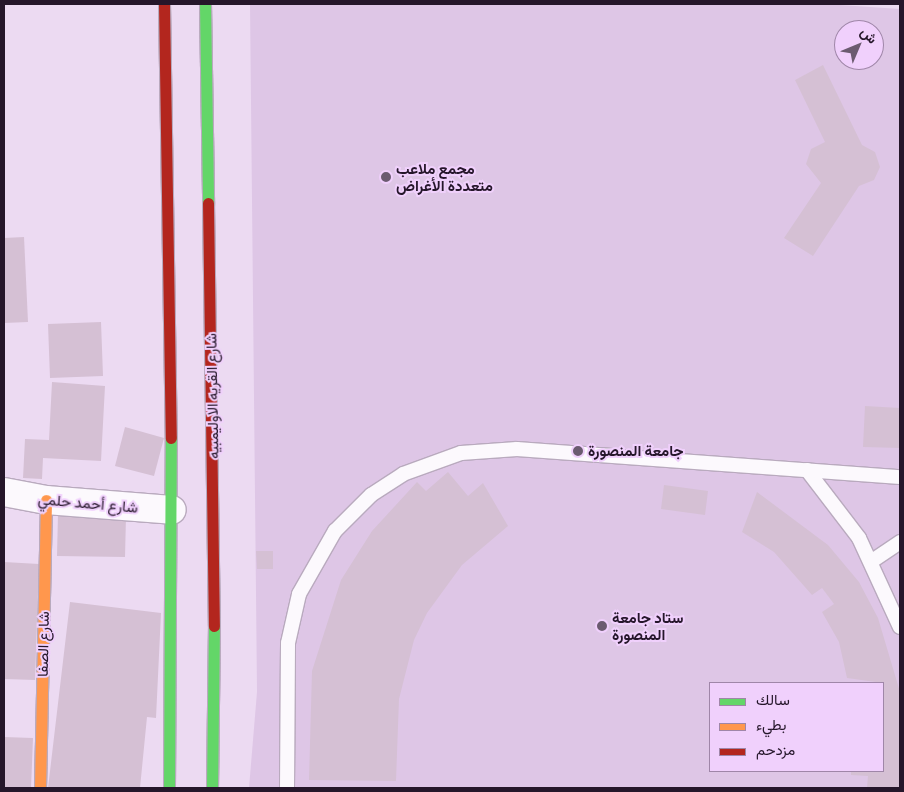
<!DOCTYPE html>
<html>
<head>
<meta charset="utf-8">
<style>
  body { margin:0 }
  #map { position:relative; width:904px; height:792px; overflow:hidden; background:#ecdaf2; font-family:"Exo 2",Vazirmatn,sans-serif }
  div>[style] { position:absolute }
  .green>* { inset:0; background:#dec6e6 }
  .building>* { inset:0; background:#d5c0d4 }
  .roads { filter:drop-shadow(1px 0 #b9aabe) drop-shadow(-1px 0 #b9aabe) drop-shadow(0 1px #b9aabe) drop-shadow(0 -1px #b9aabe) }
  .lane>* { height:14px; margin:-7px; padding:0 7px; transform-origin:7px; border-radius:7px; background:#fcf9fd }
  .street>* { height:28px; margin:-14px; padding:0 14px; transform-origin:14px; border-radius:14px; background:#fcf9fd }
  .fast>* { height:11px; margin:-5.5px; padding:0 5.5px; transform-origin:5.5px; border-radius:5.5px; background:#63d668 }
  .slow>* { height:11px; margin:-5.5px; padding:0 5.5px; transform-origin:5.5px; border-radius:5.5px; background:#ff974d }
  .jam>* { height:11px; margin:-5.5px; padding:0 5.5px; transform-origin:5.5px; border-radius:5.5px; background:#b3261e }
  .dots>* { width:14px; height:14px; translate:-50% -50%; box-sizing:border-box; border:2px solid #f0d0fc; border-radius:50% }
  span { translate:-50% -50%; white-space:nowrap; text-align:center; line-height:1.15; -webkit-text-stroke:4px #f0d0fc; paint-order:stroke }
  .poi-label { font-size:15px; color:#25162a; font-weight:700 }
  .left { translate:0 -50%; text-align:left }
  .street-label { font-size:15px; color:#25162a }
  .frame { position:absolute; inset:0; border:5px solid #25162a; pointer-events:none }
  .legend { position:absolute; left:709px; top:682px; width:175px; height:90px; box-sizing:border-box; background:#f0d0fc; border:1px solid #9f86a8; margin:0; padding:6px 9px; list-style:none; font-size:15px; color:#25162a }
  .legend li { display:flex; align-items:center; gap:10px; height:25px }
  .legend b { width:25px; border:1px solid #9f86a8 }
  .north { position:absolute; left:834px; top:20px; width:50px; height:50px; box-sizing:border-box; background:#f0d0fc; border:1px solid #9f86a8; border-radius:50%; rotate:45deg; font-size:14px; font-weight:700; line-height:20px; text-align:center; color:#25162a }
  .north::after { content:''; display:block; margin:auto; width:18px; height:22px; background:#6b5b70; clip-path:polygon(50% 0,100% 100%,50% 72%,0 100%) }
</style>
</head>
<body>
<div id="map">
  <div class="green">
    <div style="clip-path:polygon(evenodd,250px 4px,825px 4px,900px 9px,900px 788px,249px 788px,257px 692px,250px 4px,844px 30px,874px 30px,874px 60px,844px 60px,844px 30px,250px 4px,710px 683px,883px 683px,883px 771px,710px 771px,710px 683px)"></div>
  </div>
  <div class="building">
    <div style="clip-path:polygon(823px 65px,862px 145px,875px 152px,880px 167px,874px 180px,859px 186px,813px 256px,784px 238px,821px 183px,806px 164px,811px 149px,825px 142px,795px 80px)"></div>
    <div style="clip-path:polygon(24px 237px,28px 322px,4px 323px,4px 238px)"></div>
    <div style="clip-path:polygon(101px 322px,103px 376px,50px 378px,48px 324px)"></div>
    <div style="clip-path:polygon(52px 382px,105px 386px,101px 461px,43px 458px,42px 479px,23px 478px,25px 439px,49px 440px)"></div>
    <div style="clip-path:polygon(865px 406px,900px 408px,900px 448px,863px 447px)"></div>
    <div style="clip-path:polygon(125px 427px,164px 438px,154px 476px,115px 466px)"></div>
    <div style="clip-path:polygon(448px 472px,468px 496px,483px 483px,508px 526px,462px 565px,427px 613px,414px 640px,399px 699px,396px 781px,309px 780px,312px 671px,341px 580px,372px 531px,417px 482px,426px 491px)"></div>
    <div style="clip-path:polygon(664px 485px,708px 491px,705px 515px,661px 509px)"></div>
    <div style="clip-path:polygon(757px 492px,828px 545px,859px 582px,878px 618px,900px 692px,900px 788px,867px 788px,868px 776px,851px 775px,851px 771px,883px 771px,883px 683px,847px 678px,839px 642px,822px 612px,834px 604px,822px 588px,812px 595px,774px 552px,742px 532px)"></div>
    <div style="clip-path:polygon(58px 514px,126px 516px,125px 557px,57px 556px)"></div>
    <div style="clip-path:polygon(256px 551px,273px 551px,273px 569px,257px 569px)"></div>
    <div style="clip-path:polygon(4px 562px,39px 564px,35px 680px,4px 679px)"></div>
    <div style="clip-path:polygon(70px 602px,161px 613px,156px 718px,147px 717px,140px 788px,48px 788px)"></div>
    <div style="clip-path:polygon(4px 737px,33px 738px,31px 788px,4px 788px)"></div>
  </div>
  <div class="roads">
    <div class="lane">
      <div style="left:807px;top:470px;width:86px;rotate:52.6deg"></div>
      <div style="left:859px;top:538px;width:98px;rotate:65.3deg"></div>
      <div style="left:872px;top:561px;width:34px;rotate:-34deg"></div>
      <div style="left:287px;top:788px;width:145px;rotate:-89.6deg"></div>
      <div style="left:288px;top:643px;width:50px;rotate:-77.3deg"></div>
      <div style="left:299px;top:594px;width:73px;rotate:-60.3deg"></div>
      <div style="left:335px;top:531px;width:51px;rotate:-45deg"></div>
      <div style="left:371px;top:495px;width:38px;rotate:-33deg"></div>
      <div style="left:403px;top:474px;width:62px;rotate:-19.9deg"></div>
      <div style="left:461px;top:453px;width:56px;rotate:-4.1deg"></div>
      <div style="left:517px;top:449px;width:384px;rotate:4.2deg"></div>
    </div>
    <div class="street">
      <div style="left:4px;top:492px;width:43px;rotate:10.8deg"></div>
      <div style="left:46px;top:500px;width:126px;rotate:4.5deg"></div>
    </div>
    <div class="fast">
      <div style="left:205px;top:4px;width:199px;rotate:89.1deg"></div>
      <div style="left:169px;top:788px;width:350px;rotate:-89.7deg"></div>
      <div style="left:212px;top:788px;width:162px;rotate:-89.3deg"></div>
    </div>
    <div class="slow">
      <div style="left:40px;top:788px;width:288px;rotate:-88.8deg"></div>
    </div>
    <div class="jam">
      <div style="left:164px;top:4px;width:434px;rotate:89.1deg"></div>
      <div style="left:208px;top:203px;width:423px;rotate:89.2deg"></div>
    </div>
  </div>
  <div class="dots">
    <div style="left:386px;top:177px;background:#6b5b70"></div>
    <div style="left:578px;top:451px;background:#6b5b70"></div>
    <div style="left:602px;top:626px;background:#6b5b70"></div>
  </div>
  <div class="poi-label">
    <span class="left" style="left:396px;top:177px">مجمع ملاعب<br>متعددة الأغراض</span>
    <span class="left" style="left:588px;top:451px">جامعة المنصورة</span>
    <span class="left" style="left:612px;top:626px">ستاد جامعة<br>المنصورة</span>
  </div>
  <div class="street-label">
    <span style="left:212px;top:396px;rotate:-91deg">شارع القريه الاوليمبيه</span>
    <span style="left:88px;top:503px;rotate:5deg">شارع أحمد حلمي</span>
    <span style="left:43px;top:644px;rotate:-89deg">شارع الصفا</span>
  </div>
  <div class="frame"></div>
  <ul class="legend">
  <li><b style="height:6px;background:#63d668"></b>سالك</li>
  <li><b style="height:6px;background:#ff974d"></b>بطيء</li>
  <li><b style="height:6px;background:#b3261e"></b>مزدحم</li>
  </ul>
  <div class="north">ش</div>
</div>
</body>
</html>
